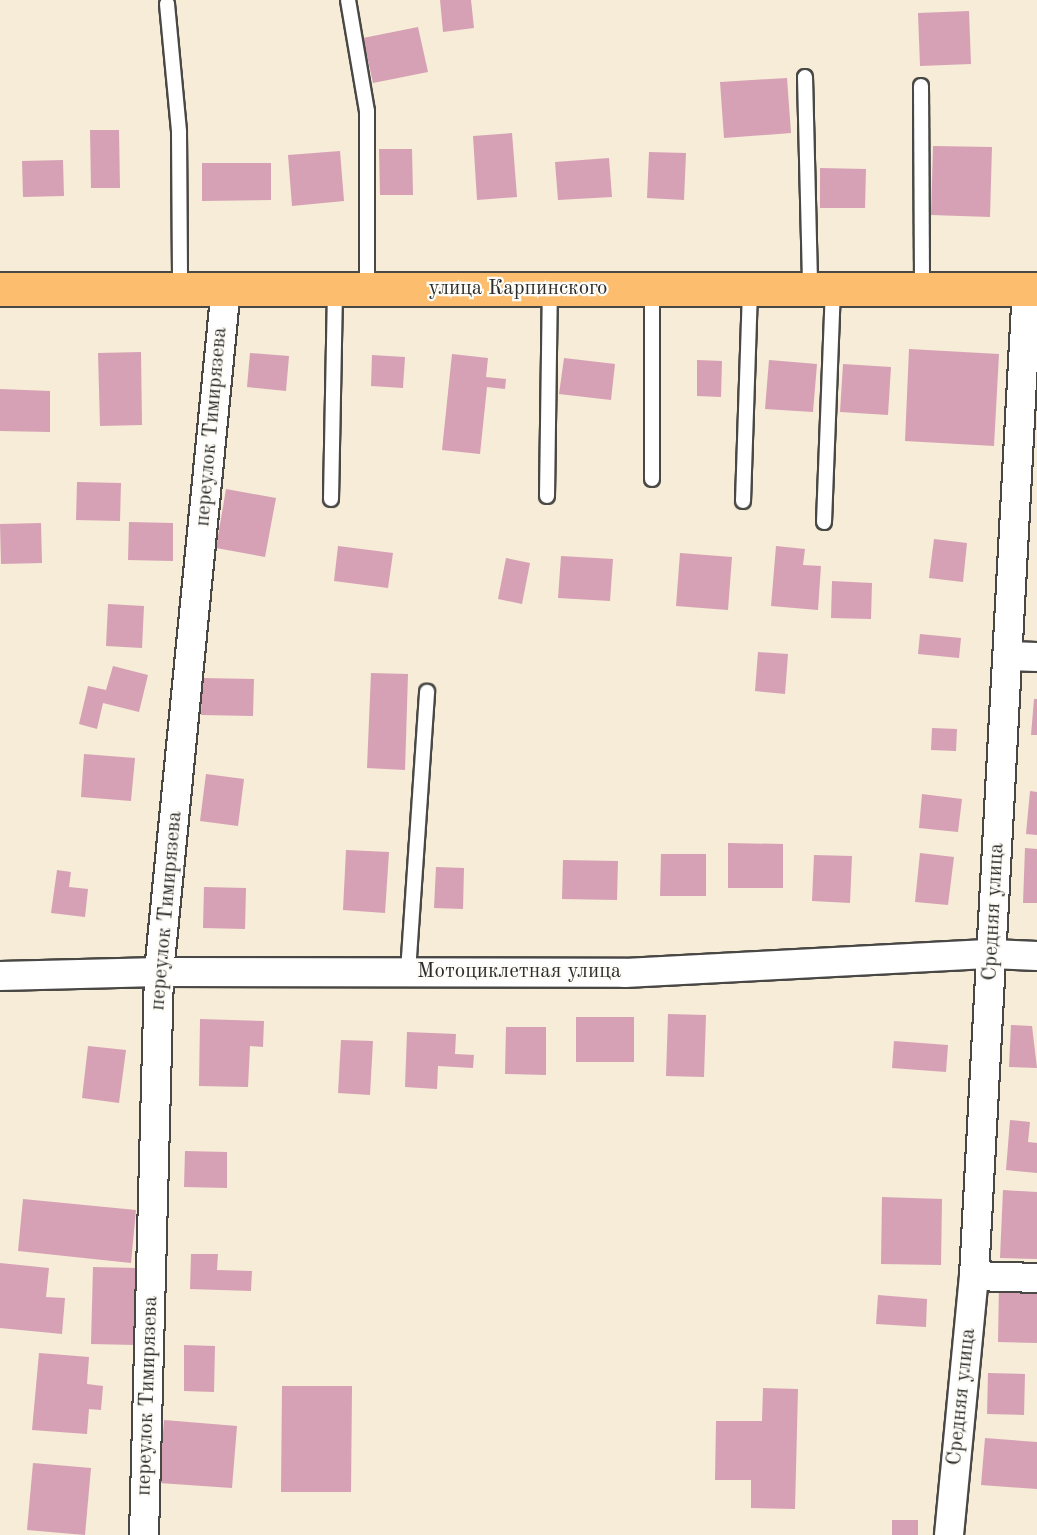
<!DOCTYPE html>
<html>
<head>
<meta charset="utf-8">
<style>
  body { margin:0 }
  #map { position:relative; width:1037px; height:1535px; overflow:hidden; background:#f6ecd7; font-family:"Old Standard TT",serif }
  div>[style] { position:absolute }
  .building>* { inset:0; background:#d6a1b5 }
  .roads { filter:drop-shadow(2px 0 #494845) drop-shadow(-2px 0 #494845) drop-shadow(0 2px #494845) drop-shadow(0 -2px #494845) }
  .service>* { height:14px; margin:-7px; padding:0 7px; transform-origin:7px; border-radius:7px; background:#fff }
  .minor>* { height:28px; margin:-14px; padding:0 14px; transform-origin:14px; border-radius:14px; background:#fff }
  .primary>* { height:33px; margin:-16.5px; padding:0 16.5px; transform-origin:16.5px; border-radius:16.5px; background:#fcbd6f }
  span { translate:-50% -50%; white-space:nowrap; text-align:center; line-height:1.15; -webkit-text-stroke:4.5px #fdfcf7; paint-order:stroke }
  .street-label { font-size:21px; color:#2b2b2b }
</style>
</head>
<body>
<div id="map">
  <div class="building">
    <div style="clip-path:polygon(440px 0,471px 0,474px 28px,443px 32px)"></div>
    <div style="clip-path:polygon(969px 11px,971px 64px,920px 66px,918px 13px)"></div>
    <div style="clip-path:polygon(418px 27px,428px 72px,373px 83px,363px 38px)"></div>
    <div style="clip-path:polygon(787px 78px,791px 133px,724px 138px,720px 82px)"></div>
    <div style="clip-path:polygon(90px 130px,119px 130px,120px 188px,91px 188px)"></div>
    <div style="clip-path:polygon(512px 133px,517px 197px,477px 200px,473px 136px)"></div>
    <div style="clip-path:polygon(933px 146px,992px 147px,990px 217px,931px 215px)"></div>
    <div style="clip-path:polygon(379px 149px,412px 149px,413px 195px,380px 195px)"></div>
    <div style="clip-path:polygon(340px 151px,344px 201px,292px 206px,288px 155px)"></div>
    <div style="clip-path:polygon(649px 152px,686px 153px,684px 200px,647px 198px)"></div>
    <div style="clip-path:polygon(609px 158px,612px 197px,558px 200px,555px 162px)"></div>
    <div style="clip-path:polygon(63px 160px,64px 196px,23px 197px,22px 161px)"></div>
    <div style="clip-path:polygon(202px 163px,271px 163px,271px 200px,202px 201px)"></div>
    <div style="clip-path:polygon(820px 168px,866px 169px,865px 208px,820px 208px)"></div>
    <div style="clip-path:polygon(909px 349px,999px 354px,994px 446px,905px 441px)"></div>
    <div style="clip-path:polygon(141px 352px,142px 425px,100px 426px,98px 353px)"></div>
    <div style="clip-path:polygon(250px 353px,289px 356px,286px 391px,247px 387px)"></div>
    <div style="clip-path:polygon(452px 354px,488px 358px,486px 377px,506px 379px,505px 389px,487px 387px,480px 454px,442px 450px)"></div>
    <div style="clip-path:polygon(372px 355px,405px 357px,403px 388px,371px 386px)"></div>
    <div style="clip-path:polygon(564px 358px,615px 364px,611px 400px,559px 394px)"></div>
    <div style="clip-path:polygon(697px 360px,722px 361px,721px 397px,697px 396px)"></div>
    <div style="clip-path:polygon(769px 360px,817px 364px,813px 412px,765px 409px)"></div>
    <div style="clip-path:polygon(843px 364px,891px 367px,888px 415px,840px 412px)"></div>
    <div style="clip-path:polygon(0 389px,50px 391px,50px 432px,0 431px)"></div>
    <div style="clip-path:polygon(77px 482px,121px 483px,120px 521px,76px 520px)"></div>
    <div style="clip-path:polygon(226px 489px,276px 498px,265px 557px,216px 548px)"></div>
    <div style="clip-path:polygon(129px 522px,173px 523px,173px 561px,128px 560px)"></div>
    <div style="clip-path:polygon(41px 523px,42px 563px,1px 564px,0 524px)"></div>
    <div style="clip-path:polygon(934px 539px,967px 543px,963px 582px,929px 578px)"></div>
    <div style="clip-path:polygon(338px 546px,393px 553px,388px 588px,334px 581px)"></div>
    <div style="clip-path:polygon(776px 546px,805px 549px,803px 565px,821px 566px,818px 610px,771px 606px)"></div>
    <div style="clip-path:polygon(680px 553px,732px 557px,728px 610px,676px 606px)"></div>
    <div style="clip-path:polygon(561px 556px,613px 559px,610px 601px,558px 598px)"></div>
    <div style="clip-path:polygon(506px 558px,530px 563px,522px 604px,498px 599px)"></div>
    <div style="clip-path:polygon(832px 581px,872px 583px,871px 619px,831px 618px)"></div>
    <div style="clip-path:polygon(108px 604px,144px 606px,142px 648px,106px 646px)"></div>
    <div style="clip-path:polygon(920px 634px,961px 638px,959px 658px,918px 654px)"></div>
    <div style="clip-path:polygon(758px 652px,788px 654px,785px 694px,755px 691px)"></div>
    <div style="clip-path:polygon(113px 666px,148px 675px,139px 712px,103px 703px,97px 729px,79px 724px,88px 686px,106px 690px)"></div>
    <div style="clip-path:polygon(371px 673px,408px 674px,405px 770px,367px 768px)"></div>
    <div style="clip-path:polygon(202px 678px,254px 679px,253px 716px,201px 715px)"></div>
    <div style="clip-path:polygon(1034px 699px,1037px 699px,1037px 735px,1031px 735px)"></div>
    <div style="clip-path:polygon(932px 728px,957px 729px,956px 751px,931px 750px)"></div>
    <div style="clip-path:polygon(84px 754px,135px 758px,131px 801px,81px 797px)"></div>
    <div style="clip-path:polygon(206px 774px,244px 779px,238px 826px,200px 821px)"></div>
    <div style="clip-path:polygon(1030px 791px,1037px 792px,1037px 835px,1026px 834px)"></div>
    <div style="clip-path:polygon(922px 794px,962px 799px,958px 832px,919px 828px)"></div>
    <div style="clip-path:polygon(728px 843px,783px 844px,783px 888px,728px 888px)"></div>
    <div style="clip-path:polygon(1025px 848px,1037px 849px,1037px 903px,1023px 903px)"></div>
    <div style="clip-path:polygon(346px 850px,389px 852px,385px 913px,343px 910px)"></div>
    <div style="clip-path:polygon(920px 853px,954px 857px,948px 905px,915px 902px)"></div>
    <div style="clip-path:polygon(661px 854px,706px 854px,706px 896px,660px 896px)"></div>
    <div style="clip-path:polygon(814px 855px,852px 856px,850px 903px,812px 901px)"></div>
    <div style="clip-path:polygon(563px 860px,618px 861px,617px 900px,562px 899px)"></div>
    <div style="clip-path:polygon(436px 867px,464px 868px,463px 909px,434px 908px)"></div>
    <div style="clip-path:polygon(57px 870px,71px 872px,69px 887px,88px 889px,85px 917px,51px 913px)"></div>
    <div style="clip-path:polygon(204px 887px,246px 888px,245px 929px,203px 928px)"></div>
    <div style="clip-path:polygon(668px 1014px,706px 1015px,704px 1077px,666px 1076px)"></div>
    <div style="clip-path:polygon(576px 1017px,634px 1017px,634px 1062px,576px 1062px)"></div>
    <div style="clip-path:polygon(200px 1019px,264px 1021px,263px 1047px,250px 1046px,248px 1087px,199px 1086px)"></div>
    <div style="clip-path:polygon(1011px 1025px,1032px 1026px,1037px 1068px,1009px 1067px)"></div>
    <div style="clip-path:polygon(506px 1027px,546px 1027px,546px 1075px,505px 1074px)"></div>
    <div style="clip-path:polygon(407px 1032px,456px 1034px,455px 1054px,474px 1055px,473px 1068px,438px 1066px,437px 1089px,405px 1087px)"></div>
    <div style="clip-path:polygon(341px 1040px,373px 1041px,370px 1095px,338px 1093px)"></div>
    <div style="clip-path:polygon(894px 1041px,948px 1045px,946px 1072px,892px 1068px)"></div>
    <div style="clip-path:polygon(88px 1046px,126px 1050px,119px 1103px,82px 1098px)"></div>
    <div style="clip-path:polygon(1010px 1120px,1030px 1122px,1028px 1142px,1037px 1143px,1037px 1173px,1006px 1170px)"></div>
    <div style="clip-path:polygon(185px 1151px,227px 1152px,227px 1188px,184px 1187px)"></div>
    <div style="clip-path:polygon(1003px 1190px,1037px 1192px,1037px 1259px,1000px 1258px)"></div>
    <div style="clip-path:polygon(882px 1197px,942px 1199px,941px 1265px,881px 1264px)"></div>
    <div style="clip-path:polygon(23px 1199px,136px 1210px,131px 1263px,18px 1251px)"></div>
    <div style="clip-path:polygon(191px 1254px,218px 1254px,217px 1270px,252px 1271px,251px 1291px,190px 1289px)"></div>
    <div style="clip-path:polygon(0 1263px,49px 1268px,46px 1297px,65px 1298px,62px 1334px,0 1328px)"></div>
    <div style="clip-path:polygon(93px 1267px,137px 1268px,136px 1345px,91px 1344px)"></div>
    <div style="clip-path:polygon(999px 1284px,1037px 1285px,1037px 1343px,998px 1342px)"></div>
    <div style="clip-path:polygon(878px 1295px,927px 1299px,926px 1327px,876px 1324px)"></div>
    <div style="clip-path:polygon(184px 1345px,215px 1346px,214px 1392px,184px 1391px)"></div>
    <div style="clip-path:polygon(39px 1353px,89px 1357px,87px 1384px,103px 1386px,101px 1410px,89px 1409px,87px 1434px,32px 1430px)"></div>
    <div style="clip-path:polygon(988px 1373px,1025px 1374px,1024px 1415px,987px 1414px)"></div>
    <div style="clip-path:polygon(282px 1386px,352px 1386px,351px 1492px,281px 1492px)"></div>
    <div style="clip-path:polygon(763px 1388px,798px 1389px,795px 1509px,751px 1508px,751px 1480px,715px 1480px,716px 1421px,762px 1421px)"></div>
    <div style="clip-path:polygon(164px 1420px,237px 1426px,232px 1488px,159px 1483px)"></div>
    <div style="clip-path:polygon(985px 1438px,1037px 1442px,1037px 1489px,981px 1485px)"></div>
    <div style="clip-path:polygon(33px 1463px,91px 1468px,85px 1535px,27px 1530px)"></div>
    <div style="clip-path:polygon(892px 1520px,918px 1520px,918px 1535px,892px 1535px)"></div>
  </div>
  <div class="roads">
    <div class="service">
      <div style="left:348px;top:0;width:113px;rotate:80.3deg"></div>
      <div style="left:367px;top:111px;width:178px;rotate:90deg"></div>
      <div style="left:167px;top:4px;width:129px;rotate:84.6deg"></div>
      <div style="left:179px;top:132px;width:157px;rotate:89.6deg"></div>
      <div style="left:805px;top:77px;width:212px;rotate:88.6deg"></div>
      <div style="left:921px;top:86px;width:202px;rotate:89.7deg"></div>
      <div style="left:652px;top:479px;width:190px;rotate:-90deg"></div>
      <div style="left:547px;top:496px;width:207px;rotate:-89.2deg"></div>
      <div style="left:331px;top:499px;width:210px;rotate:-88.9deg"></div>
      <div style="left:743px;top:501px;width:213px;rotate:-88.1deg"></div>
      <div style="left:824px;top:522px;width:234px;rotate:-87.8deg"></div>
      <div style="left:408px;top:972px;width:281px;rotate:-86.1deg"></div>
    </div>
    <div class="minor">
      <div style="left:1008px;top:656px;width:29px;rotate:2deg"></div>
      <div style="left:0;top:976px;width:159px;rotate:-1.4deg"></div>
      <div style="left:159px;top:972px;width:466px;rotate:0.1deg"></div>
      <div style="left:625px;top:973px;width:367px;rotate:-3deg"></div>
      <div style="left:992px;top:954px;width:45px;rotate:2.5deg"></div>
      <div style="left:974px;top:1276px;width:63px;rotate:1.8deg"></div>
      <div style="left:144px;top:1535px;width:563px;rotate:-88.47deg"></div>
      <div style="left:159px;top:972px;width:687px;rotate:-84.41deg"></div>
      <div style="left:949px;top:1535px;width:260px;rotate:-84.5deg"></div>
      <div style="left:974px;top:1276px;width:988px;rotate:-86.93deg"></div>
    </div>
    <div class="primary">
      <div style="left:0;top:289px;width:1037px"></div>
    </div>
  </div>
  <div class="street-label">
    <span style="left:518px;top:289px">улица Карпинского</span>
    <span style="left:212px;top:427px;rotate:-85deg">переулок Тимирязева</span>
    <span style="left:167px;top:911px;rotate:-85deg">переулок Тимирязева</span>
    <span style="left:994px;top:912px;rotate:-87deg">Средняя улица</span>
    <span style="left:519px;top:972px">Мотоциклетная улица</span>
    <span style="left:148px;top:1396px;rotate:-88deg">переулок Тимирязева</span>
    <span style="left:962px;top:1397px;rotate:-84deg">Средняя улица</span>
  </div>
</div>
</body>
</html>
